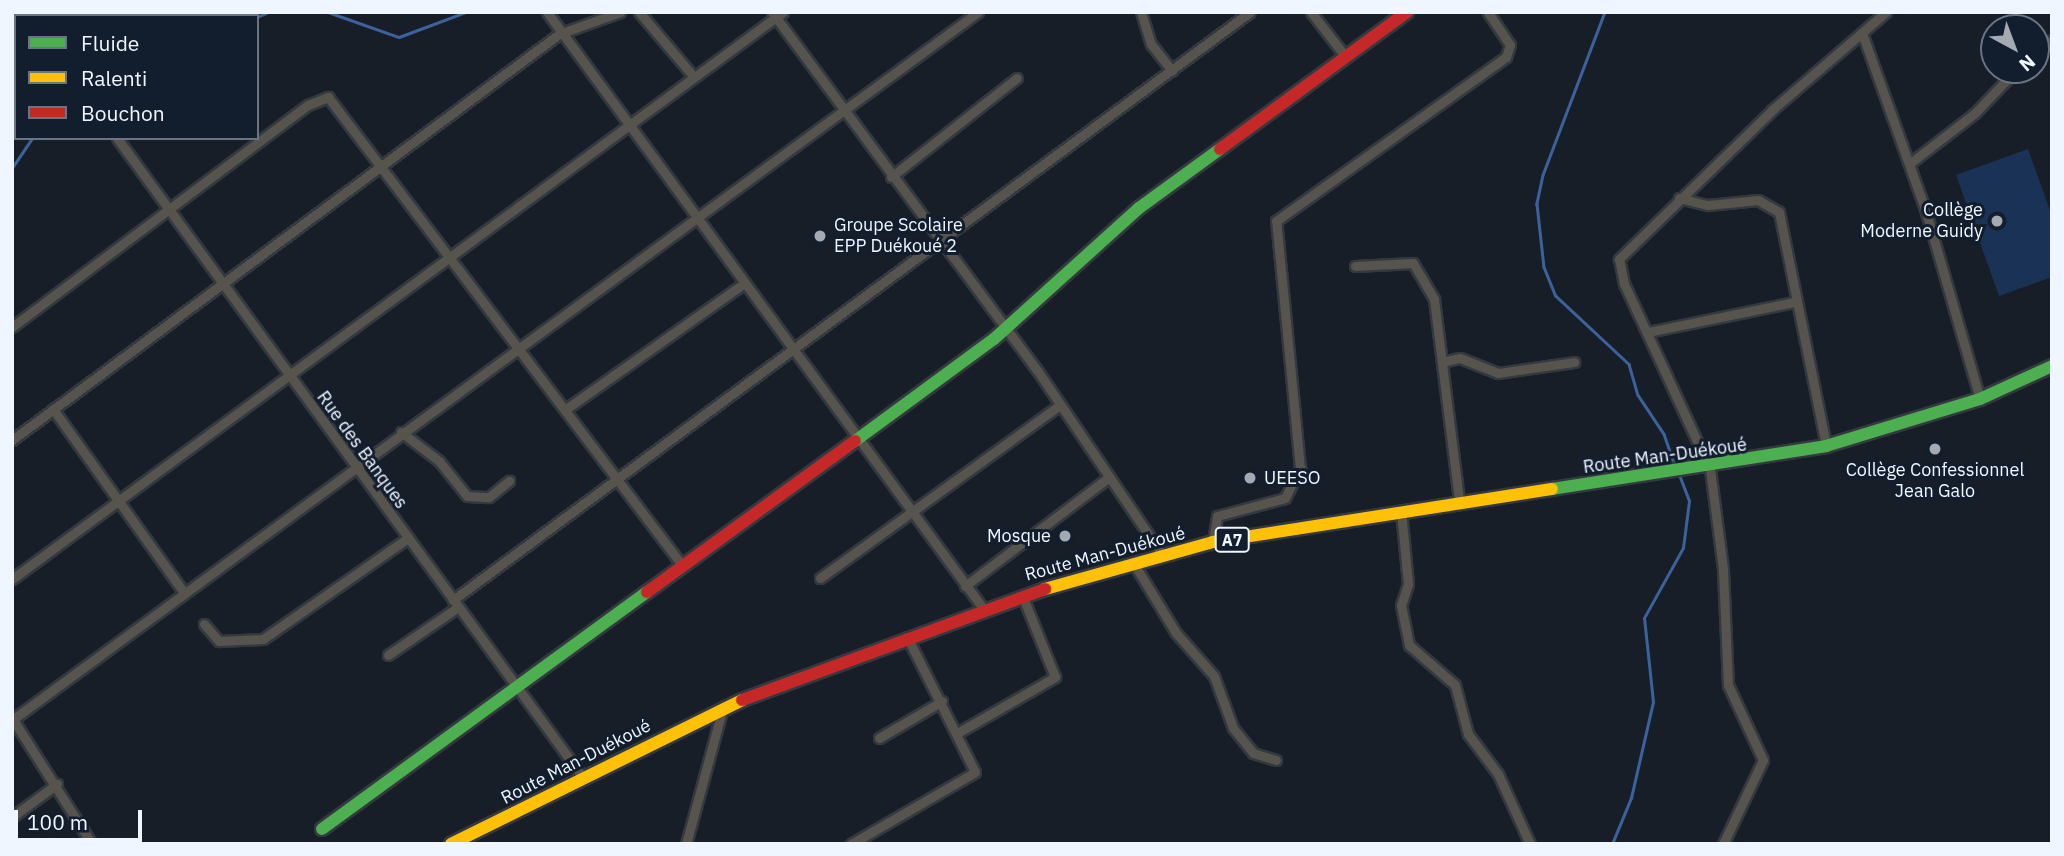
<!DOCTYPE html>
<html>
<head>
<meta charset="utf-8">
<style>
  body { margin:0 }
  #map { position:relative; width:2064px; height:856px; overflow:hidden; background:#181e28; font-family:"IBM Plex Sans",sans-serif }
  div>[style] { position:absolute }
  .green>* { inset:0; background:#1a3255 }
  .stream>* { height:2.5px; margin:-1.25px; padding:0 1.25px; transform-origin:1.25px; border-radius:1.25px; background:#3b629c }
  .roads { filter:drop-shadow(2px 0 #343940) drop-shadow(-2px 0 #343940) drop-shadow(0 2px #343940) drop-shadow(0 -2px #343940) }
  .street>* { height:9px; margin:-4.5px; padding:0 4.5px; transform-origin:4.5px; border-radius:4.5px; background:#56544d }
  .fast>* { height:12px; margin:-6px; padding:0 6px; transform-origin:6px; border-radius:6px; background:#4caf50 }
  .slow>* { height:12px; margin:-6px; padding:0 6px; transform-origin:6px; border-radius:6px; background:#ffc107 }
  .jam>* { height:12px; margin:-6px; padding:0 6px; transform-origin:6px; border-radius:6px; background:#c62828 }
  .dots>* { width:19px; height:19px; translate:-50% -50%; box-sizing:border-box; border:4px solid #121d2e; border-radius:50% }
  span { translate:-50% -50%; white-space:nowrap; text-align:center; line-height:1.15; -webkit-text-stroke:6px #121d2e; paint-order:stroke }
  .shield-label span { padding:2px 5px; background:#121d2e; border:2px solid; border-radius:5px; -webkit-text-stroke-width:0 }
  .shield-label { font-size:16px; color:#eff6ff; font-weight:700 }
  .poi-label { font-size:18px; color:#eff6ff }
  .right { translate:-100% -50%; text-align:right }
  .left { translate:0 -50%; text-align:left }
  .street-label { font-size:18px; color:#eff6ff }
  .frame { position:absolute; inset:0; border:14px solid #eff6ff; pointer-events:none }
  .legend { position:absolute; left:14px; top:14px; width:245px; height:126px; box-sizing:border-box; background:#121d2e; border:2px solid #6a7482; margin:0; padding:9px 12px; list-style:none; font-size:21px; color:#eff6ff }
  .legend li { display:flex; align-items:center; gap:14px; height:35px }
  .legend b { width:35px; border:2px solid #6a7482 }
  .north { position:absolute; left:1980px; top:14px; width:70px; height:70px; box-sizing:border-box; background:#121d2e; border:2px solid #6a7482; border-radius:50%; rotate:139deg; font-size:19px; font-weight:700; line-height:28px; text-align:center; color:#eff6ff }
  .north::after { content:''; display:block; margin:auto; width:24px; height:32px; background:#a4aab4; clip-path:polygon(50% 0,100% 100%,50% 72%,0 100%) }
  .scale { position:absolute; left:14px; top:810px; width:128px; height:32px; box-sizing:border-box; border:4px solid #eff6ff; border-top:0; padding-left:9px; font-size:21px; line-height:24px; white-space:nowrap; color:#eff6ff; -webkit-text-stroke:5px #121d2e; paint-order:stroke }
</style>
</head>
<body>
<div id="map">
  <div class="green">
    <div style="clip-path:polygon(2028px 149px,2052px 216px,2052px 277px,1999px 296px,1956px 175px)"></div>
  </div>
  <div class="stream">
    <div style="left:328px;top:12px;width:75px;rotate:19.4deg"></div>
    <div style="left:399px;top:37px;width:72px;rotate:-20.5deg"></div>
    <div style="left:1605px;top:12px;width:174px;rotate:110.8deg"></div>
    <div style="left:1543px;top:175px;width:30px;rotate:102deg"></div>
    <div style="left:1537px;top:204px;width:63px;rotate:83.7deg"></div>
    <div style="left:1544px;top:267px;width:31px;rotate:68deg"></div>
    <div style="left:1556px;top:296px;width:100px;rotate:43deg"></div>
    <div style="left:1629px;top:364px;width:32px;rotate:74deg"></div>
    <div style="left:1638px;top:395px;width:47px;rotate:56.3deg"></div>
    <div style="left:1664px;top:434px;width:34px;rotate:71deg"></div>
    <div style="left:257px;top:17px;width:13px;rotate:-23deg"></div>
    <div style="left:12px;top:168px;width:36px;rotate:-56deg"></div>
    <div style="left:1612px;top:844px;width:50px;rotate:-67.6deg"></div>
    <div style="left:1631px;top:798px;width:98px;rotate:-77.1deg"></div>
    <div style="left:1653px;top:702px;width:84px;rotate:-96.1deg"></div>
    <div style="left:1644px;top:618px;width:80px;rotate:-60.9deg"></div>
    <div style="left:1683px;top:548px;width:47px;rotate:-82.7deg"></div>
    <div style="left:1689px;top:501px;width:28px;rotate:-111deg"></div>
  </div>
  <div class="roads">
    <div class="street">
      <div style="left:80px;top:12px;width:4px;rotate:76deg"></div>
      <div style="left:547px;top:12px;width:737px;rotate:53.83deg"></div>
      <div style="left:639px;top:12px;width:84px;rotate:49.8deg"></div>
      <div style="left:772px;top:12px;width:445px;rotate:53.5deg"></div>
      <div style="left:1037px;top:370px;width:225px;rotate:55.9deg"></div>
      <div style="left:1141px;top:12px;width:34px;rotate:73deg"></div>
      <div style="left:1151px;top:44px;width:34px;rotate:52deg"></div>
      <div style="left:1311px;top:12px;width:56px;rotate:52.3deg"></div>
      <div style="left:1862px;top:33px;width:190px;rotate:70.3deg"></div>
      <div style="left:1926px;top:212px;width:195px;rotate:73.9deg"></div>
      <div style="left:2036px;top:53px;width:21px;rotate:-39deg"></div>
      <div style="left:117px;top:138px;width:793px;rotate:53.92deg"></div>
      <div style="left:1909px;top:164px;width:83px;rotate:-37.7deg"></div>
      <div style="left:1975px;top:113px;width:59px;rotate:-46.4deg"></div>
      <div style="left:891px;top:177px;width:160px;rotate:-38.2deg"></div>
      <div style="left:1679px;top:198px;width:30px;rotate:14deg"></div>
      <div style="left:1708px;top:205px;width:50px;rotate:-5.7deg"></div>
      <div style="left:1758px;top:200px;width:24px;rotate:30deg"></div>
      <div style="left:1779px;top:212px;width:239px;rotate:78.6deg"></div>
      <div style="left:1355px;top:266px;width:58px;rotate:-3deg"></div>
      <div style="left:1413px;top:263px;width:42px;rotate:59.7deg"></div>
      <div style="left:1434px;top:299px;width:204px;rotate:82.9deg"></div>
      <div style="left:12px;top:327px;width:370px;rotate:-36.9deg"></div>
      <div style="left:308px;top:105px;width:22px;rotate:-22deg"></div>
      <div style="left:328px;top:97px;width:587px;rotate:52.9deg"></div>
      <div style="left:1648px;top:332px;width:149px;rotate:-11.6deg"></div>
      <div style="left:1442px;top:362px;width:18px;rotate:-13deg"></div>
      <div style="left:1460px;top:358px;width:41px;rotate:21.5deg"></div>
      <div style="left:1498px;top:373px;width:77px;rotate:-8.2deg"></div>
      <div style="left:53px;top:409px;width:222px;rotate:54.5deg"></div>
      <div style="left:566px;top:409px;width:217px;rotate:-35.2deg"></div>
      <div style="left:401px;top:432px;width:48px;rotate:37.3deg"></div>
      <div style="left:439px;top:461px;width:45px;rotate:51.3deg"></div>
      <div style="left:467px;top:496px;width:22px;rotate:3deg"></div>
      <div style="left:489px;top:497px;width:26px;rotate:-39deg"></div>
      <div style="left:12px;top:440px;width:681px;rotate:-36.58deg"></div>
      <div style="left:559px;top:34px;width:65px;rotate:-19.8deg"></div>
      <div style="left:1401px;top:511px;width:73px;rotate:84.5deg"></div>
      <div style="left:1408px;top:584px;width:22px;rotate:108deg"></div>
      <div style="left:1401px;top:605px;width:41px;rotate:78.7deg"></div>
      <div style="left:1409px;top:645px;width:61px;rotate:41deg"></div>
      <div style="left:1455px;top:685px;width:51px;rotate:75.1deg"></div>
      <div style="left:1468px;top:734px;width:50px;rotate:53.1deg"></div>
      <div style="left:1498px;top:774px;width:77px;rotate:65.4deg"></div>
      <div style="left:1213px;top:542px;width:26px;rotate:-81deg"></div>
      <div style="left:1217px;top:516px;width:70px;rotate:-14.8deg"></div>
      <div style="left:1285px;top:498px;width:34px;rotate:-63deg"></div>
      <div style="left:1300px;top:468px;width:248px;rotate:-95.5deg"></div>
      <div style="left:1276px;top:221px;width:282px;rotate:-35.5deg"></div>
      <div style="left:1506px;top:57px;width:13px;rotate:-72deg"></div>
      <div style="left:1510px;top:45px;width:40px;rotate:-124deg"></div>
      <div style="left:1134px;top:564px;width:81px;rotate:58.7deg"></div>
      <div style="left:1176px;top:633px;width:57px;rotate:48.5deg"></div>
      <div style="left:1214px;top:676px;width:55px;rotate:69.9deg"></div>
      <div style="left:1233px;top:728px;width:32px;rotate:51deg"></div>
      <div style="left:1253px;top:753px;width:24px;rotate:17deg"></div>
      <div style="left:820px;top:578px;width:296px;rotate:-35.8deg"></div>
      <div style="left:12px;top:579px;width:957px;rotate:-36.33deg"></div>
      <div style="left:965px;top:586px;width:181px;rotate:-37.1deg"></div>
      <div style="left:453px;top:600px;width:990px;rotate:-36.42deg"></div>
      <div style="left:204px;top:624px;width:23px;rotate:49deg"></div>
      <div style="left:219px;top:641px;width:44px;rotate:-2.6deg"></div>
      <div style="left:263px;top:639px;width:177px;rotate:-34.9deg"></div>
      <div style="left:388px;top:655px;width:85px;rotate:-34.4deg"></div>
      <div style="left:12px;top:718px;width:149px;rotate:57.6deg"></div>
      <div style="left:12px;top:720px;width:1198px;rotate:-36.24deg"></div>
      <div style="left:959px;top:732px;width:111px;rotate:-29.8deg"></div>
      <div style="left:1055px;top:677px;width:88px;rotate:-111.9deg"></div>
      <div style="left:879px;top:738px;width:73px;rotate:-30.4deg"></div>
      <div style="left:12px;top:817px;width:56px;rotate:-36.3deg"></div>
      <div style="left:686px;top:844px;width:142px;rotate:-74.9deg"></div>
      <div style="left:851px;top:844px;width:143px;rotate:-30.1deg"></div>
      <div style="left:975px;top:772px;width:151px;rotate:-116.7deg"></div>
      <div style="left:1723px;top:844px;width:93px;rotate:-64.5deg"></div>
      <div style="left:1763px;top:760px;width:83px;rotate:-115deg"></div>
      <div style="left:1728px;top:685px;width:116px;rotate:-92.5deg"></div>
      <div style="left:1723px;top:569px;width:101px;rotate:-97.4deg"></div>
      <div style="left:1710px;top:469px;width:204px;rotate:-114.9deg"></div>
      <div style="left:1624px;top:284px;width:25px;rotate:-101deg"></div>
      <div style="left:1619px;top:259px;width:214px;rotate:-44.2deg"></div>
      <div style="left:1772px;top:110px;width:150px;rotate:-40.7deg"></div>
    </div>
    <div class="fast">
      <div style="left:855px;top:441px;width:172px;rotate:-36.3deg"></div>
      <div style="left:994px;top:339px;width:195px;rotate:-42.1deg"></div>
      <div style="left:1139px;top:208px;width:100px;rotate:-36.1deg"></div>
      <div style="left:1552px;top:489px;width:277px;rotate:-8.9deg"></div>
      <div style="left:1826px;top:446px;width:161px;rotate:-17deg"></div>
      <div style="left:1980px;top:399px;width:79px;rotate:-24.6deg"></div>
      <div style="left:322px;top:829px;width:402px;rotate:-36.1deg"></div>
    </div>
    <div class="slow">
      <div style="left:1045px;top:589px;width:174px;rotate:-15.6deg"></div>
      <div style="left:1213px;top:542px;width:343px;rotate:-8.9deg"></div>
      <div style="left:451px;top:844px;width:325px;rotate:-26.3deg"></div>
    </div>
    <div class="jam">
      <div style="left:1220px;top:149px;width:232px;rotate:-36.2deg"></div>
      <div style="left:647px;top:592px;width:257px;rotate:-36deg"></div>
      <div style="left:742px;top:700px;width:323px;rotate:-20.1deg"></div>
    </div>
  </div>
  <div class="dots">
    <div style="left:1997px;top:221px;background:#a4aab4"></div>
    <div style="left:820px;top:236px;background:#a4aab4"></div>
    <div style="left:1935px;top:449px;background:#a4aab4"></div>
    <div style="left:1250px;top:478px;background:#a4aab4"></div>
    <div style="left:1065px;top:536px;background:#a4aab4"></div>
  </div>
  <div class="shield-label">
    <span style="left:1232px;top:540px">A7</span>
  </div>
  <div class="poi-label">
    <span class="right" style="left:1983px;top:221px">Collège<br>Moderne Guidy</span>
    <span class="left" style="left:834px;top:236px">Groupe Scolaire<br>EPP Duékoué 2</span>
    <span style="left:1935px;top:481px">Collège Confessionnel<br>Jean Galo</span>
    <span class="left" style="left:1264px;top:478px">UEESO</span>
    <span class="right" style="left:1051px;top:536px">Mosque</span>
  </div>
  <div class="street-label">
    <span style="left:362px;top:450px;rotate:54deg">Rue des Banques</span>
    <span style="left:1665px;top:456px;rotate:-8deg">Route Man-Duékoué</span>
    <span style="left:1105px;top:554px;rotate:-15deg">Route Man-Duékoué</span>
    <span style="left:576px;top:762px;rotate:-27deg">Route Man-Duékoué</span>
  </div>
  <div class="frame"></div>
  <ul class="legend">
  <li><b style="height:9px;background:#4caf50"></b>Fluide</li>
  <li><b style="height:9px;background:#ffc107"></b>Ralenti</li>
  <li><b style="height:9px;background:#c62828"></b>Bouchon</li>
  </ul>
  <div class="north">N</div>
  <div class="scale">100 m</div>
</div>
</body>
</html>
